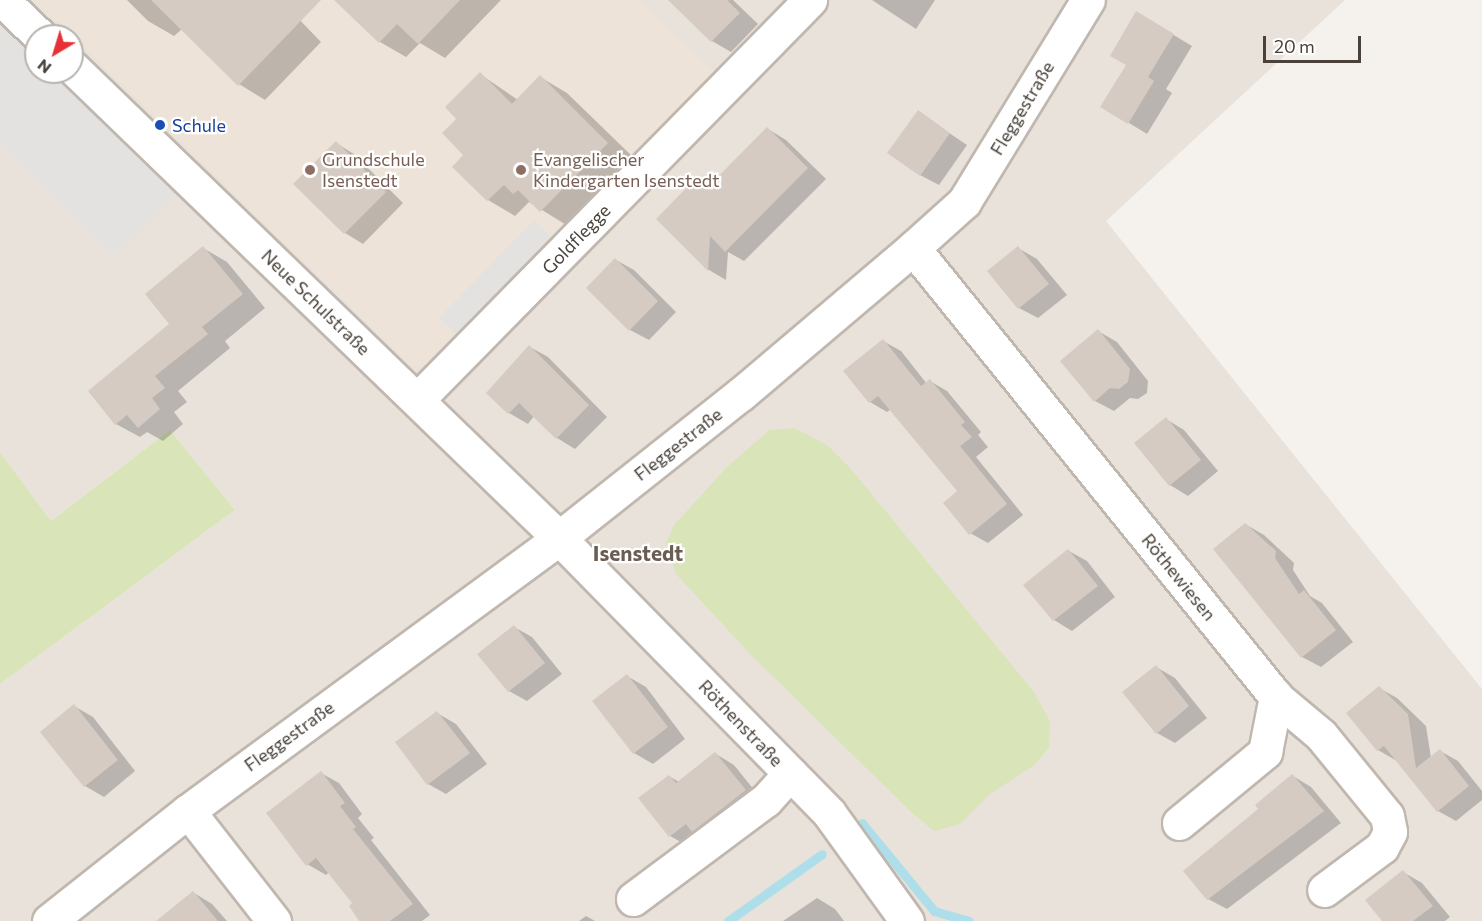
<!DOCTYPE html>
<html>
<head>
<meta charset="utf-8">
<style>
  body { margin:0 }
  #map { position:relative; width:1482px; height:921px; overflow:hidden; background:#f5f1ec; font-family:Commissioner,sans-serif }
  div>[style] { position:absolute }
  .residential>* { inset:0; background:#e8e2db }
  .education>* { inset:0; background:#ede3d8 }
  .green>* { inset:0; background:#d9e5b9 }
  .parking>* { inset:0; background:#e4e2e0 }
  .shadow>* { inset:0; background:#0003 }
  .stream>* { height:9px; margin:-4.5px; padding:0 4.5px; transform-origin:4.5px; border-radius:4.5px; background:#afdeeb }
  .building>* { inset:0; background:#d6cbc3 }
  .roads { filter:drop-shadow(2px 0 #c0b7af) drop-shadow(-2px 0 #c0b7af) drop-shadow(0 2px #c0b7af) drop-shadow(0 -2px #c0b7af) }
  .minor>* { height:33px; margin:-16.5px; padding:0 16.5px; transform-origin:16.5px; border-radius:16.5px; background:#fff }
  .dots>* { width:16px; height:16px; translate:-50% -50%; box-sizing:border-box; border:3px solid #fff; border-radius:50% }
  span { translate:-50% -50%; white-space:nowrap; text-align:center; line-height:1.15; -webkit-text-stroke:4.5px #fff; paint-order:stroke }
  .street-label { font-size:18px; color:#49413a }
  .transit-label { font-size:18px; color:#164399 }
  .left { translate:0 -50%; text-align:left }
  .education-label { font-size:18px; color:#785e54 }
  .quarter-label { font-size:21px; color:#6b5d52; font-weight:700 }
  .north { position:absolute; left:24px; top:24px; width:60px; height:60px; box-sizing:border-box; background:#fff; border:2px solid #b6b3b0; border-radius:50%; rotate:218deg; font-size:16px; font-weight:700; line-height:24px; text-align:center; color:#49413a }
  .north::after { content:''; display:block; margin:auto; width:21px; height:27px; background:#e83036; clip-path:polygon(50% 0,100% 100%,50% 72%,0 100%) }
  .scale { position:absolute; left:1263px; top:36px; width:98px; height:27px; box-sizing:border-box; border:3px solid #49413a; border-top:0; padding-left:8px; font-size:18px; line-height:21px; white-space:nowrap; color:#49413a; -webkit-text-stroke:4px #fff; paint-order:stroke }
</style>
</head>
<body>
<div id="map">
  <div class="residential">
    <div style="clip-path:polygon(evenodd,0 0,1345px 0,1106px 221px,1482px 689px,1482px 921px,0 921px,0 684px,235px 510px,170px 430px,51px 521px,0 452px,0 0,36px 36px,72px 36px,72px 72px,36px 72px,36px 36px)"></div>
  </div>
  <div class="education">
    <div style="clip-path:polygon(35px 0,640px 0,721px 79px,437px 364px,423px 368px,409px 364px)"></div>
  </div>
  <div class="green">
    <div style="clip-path:polygon(794px 428px,827px 445px,851px 469px,1034px 692px,1050px 722px,1049px 748px,1033px 766px,990px 794px,960px 824px,934px 831px,911px 812px,752px 656px,676px 574px,666px 544px,674px 525px,726px 468px,769px 430px)"></div>
    <div style="clip-path:polygon(170px 430px,235px 510px,0 684px,0 452px,51px 521px)"></div>
  </div>
  <div class="parking">
    <div style="clip-path:polygon(0 15px,36px 51px,36px 72px,57px 72px,177px 192px,113px 256px,0 142px)"></div>
    <div style="clip-path:polygon(534px 220px,552px 238px,457px 335px,439px 318px)"></div>
  </div>
  <div class="shadow">
    <div style="clip-path:polygon(127px 0,304px 0,292px 12px,321px 42px,265px 100px,239px 84px,182px 29px,174px 36px,148px 21px)"></div>
    <div style="clip-path:polygon(336px 0,501px 0,445px 58px,420px 43px,406px 57px,380px 42px)"></div>
    <div style="clip-path:polygon(733px 0,758px 24px,731px 52px,712px 41px,673px 1px)"></div>
    <div style="clip-path:polygon(872px 0,935px 0,916px 29px)"></div>
    <div style="clip-path:polygon(1137px 13px,1192px 46px,1166px 89px,1172px 93px,1147px 134px,1129px 123px,1128px 65px)"></div>
    <div style="clip-path:polygon(480px 74px,518px 100px,540px 77px,567px 93px,635px 159px,568px 226px,529px 202px,515px 216px,488px 200px,454px 167px,465px 155px,458px 119px)"></div>
    <div style="clip-path:polygon(918px 112px,967px 145px,939px 185px,920px 175px)"></div>
    <div style="clip-path:polygon(768px 129px,786px 140px,826px 179px,744px 261px,728px 252px,726px 280px,709px 270px,658px 219px,695px 181px,709px 188px)"></div>
    <div style="clip-path:polygon(336px 143px,354px 154px,403px 203px,363px 244px,345px 233px)"></div>
    <div style="clip-path:polygon(203px 248px,227px 262px,265px 308px,225px 341px,230px 348px,178px 391px,187px 402px,174px 412px,183px 424px,163px 441px,147px 432px,140px 437px,116px 424px,171px 324px)"></div>
    <div style="clip-path:polygon(1018px 248px,1037px 259px,1067px 295px,1038px 318px,1019px 308px)"></div>
    <div style="clip-path:polygon(616px 260px,634px 270px,676px 312px,649px 340px,630px 330px)"></div>
    <div style="clip-path:polygon(1098px 331px,1117px 342px,1148px 381px,1147px 393px,1138px 399px,1130px 398px,1114px 411px,1095px 401px)"></div>
    <div style="clip-path:polygon(883px 341px,901px 351px,927px 384px,930px 381px,947px 391px,981px 432px,978px 435px,988px 447px,976px 457px,1023px 515px,988px 543px,970px 533px,959px 492px,891px 409px,887px 412px,870px 402px)"></div>
    <div style="clip-path:polygon(530px 347px,548px 357px,607px 417px,575px 449px,557px 438px,534px 416px,528px 424px,509px 413px,488px 393px)"></div>
    <div style="clip-path:polygon(1166px 419px,1184px 430px,1218px 471px,1188px 496px,1170px 485px,1136px 443px)"></div>
    <div style="clip-path:polygon(1245px 524px,1264px 535px,1294px 563px,1293px 570px,1310px 596px,1322px 603px,1353px 642px,1321px 667px,1302px 657px)"></div>
    <div style="clip-path:polygon(1069px 551px,1087px 561px,1115px 597px,1072px 631px,1054px 620px)"></div>
    <div style="clip-path:polygon(514px 627px,532px 637px,562px 674px,527px 701px,509px 691px)"></div>
    <div style="clip-path:polygon(1156px 667px,1175px 678px,1207px 718px,1175px 743px,1157px 733px)"></div>
    <div style="clip-path:polygon(627px 676px,646px 687px,685px 739px,653px 764px,634px 753px)"></div>
    <div style="clip-path:polygon(1379px 688px,1397px 698px,1426px 726px,1431px 758px,1440px 751px,1458px 761px,1482px 791px,1482px 800px,1456px 821px,1438px 811px,1397px 761px,1378px 750px)"></div>
    <div style="clip-path:polygon(74px 706px,93px 717px,135px 771px,104px 797px,85px 786px)"></div>
    <div style="clip-path:polygon(437px 713px,456px 724px,487px 764px,446px 794px,428px 784px)"></div>
    <div style="clip-path:polygon(716px 754px,734px 765px,763px 801px,688px 846px,670px 836px,669px 776px,679px 782px)"></div>
    <div style="clip-path:polygon(321px 773px,339px 783px,362px 814px,358px 818px,374px 838px,371px 840px,430px 915px,422px 921px,368px 921px,329px 872px,326px 875px,307px 864px)"></div>
    <div style="clip-path:polygon(1293px 776px,1311px 787px,1341px 823px,1227px 909px,1208px 899px,1261px 809px)"></div>
    <div style="clip-path:polygon(1403px 872px,1422px 883px,1450px 917px,1445px 921px,1384px 921px)"></div>
    <div style="clip-path:polygon(194px 893px,212px 904px,227px 921px,158px 921px)"></div>
    <div style="clip-path:polygon(817px 898px,835px 909px,844px 921px,783px 921px)"></div>
    <div style="clip-path:polygon(586px 916px,595px 921px,579px 921px)"></div>
  </div>
  <div class="stream">
    <div style="left:862px;top:823px;width:114px;rotate:50.7deg"></div>
    <div style="left:934px;top:911px;width:36px;rotate:16deg"></div>
    <div style="left:728px;top:921px;width:115px;rotate:-35.5deg"></div>
  </div>
  <div class="building">
    <div style="clip-path:polygon(151px 0,321px 0,238px 86px)"></div>
    <div style="clip-path:polygon(334px 0,460px 0,418px 44px,397px 24px,379px 43px)"></div>
    <div style="clip-path:polygon(668px 0,727px 0,740px 13px,711px 42px)"></div>
    <div style="clip-path:polygon(1136px 11px,1174px 34px,1148px 77px,1154px 81px,1128px 124px,1100px 107px,1126px 65px,1110px 56px)"></div>
    <div style="clip-path:polygon(480px 72px,512px 104px,540px 75px,608px 143px,540px 212px,518px 190px,513px 194px,504px 185px,487px 201px,452px 167px,463px 155px,442px 133px,456px 119px,445px 107px)"></div>
    <div style="clip-path:polygon(918px 110px,950px 133px,920px 176px,887px 153px)"></div>
    <div style="clip-path:polygon(767px 127px,808px 168px,725px 252px,710px 236px,708px 271px,656px 219px,695px 179px,706px 189px)"></div>
    <div style="clip-path:polygon(336px 141px,386px 192px,344px 234px,293px 184px)"></div>
    <div style="clip-path:polygon(203px 246px,243px 294px,202px 327px,208px 334px,155px 376px,165px 388px,152px 398px,160px 409px,138px 428px,127px 415px,115px 425px,88px 391px,169px 324px,145px 294px)"></div>
    <div style="clip-path:polygon(1018px 246px,1049px 284px,1018px 309px,987px 271px)"></div>
    <div style="clip-path:polygon(615px 258px,658px 301px,629px 331px,586px 288px)"></div>
    <div style="clip-path:polygon(1098px 329px,1130px 369px,1128px 382px,1119px 389px,1110px 388px,1094px 402px,1060px 361px)"></div>
    <div style="clip-path:polygon(883px 339px,921px 386px,930px 379px,965px 422px,961px 425px,972px 437px,960px 446px,1007px 504px,969px 535px,943px 503px,957px 491px,878px 396px,869px 403px,843px 371px)"></div>
    <div style="clip-path:polygon(529px 345px,589px 405px,556px 439px,519px 403px,508px 414px,486px 393px)"></div>
    <div style="clip-path:polygon(1166px 417px,1201px 460px,1169px 486px,1134px 443px)"></div>
    <div style="clip-path:polygon(1245px 523px,1276px 551px,1275px 558px,1299px 594px,1304px 590px,1336px 630px,1301px 658px,1213px 549px)"></div>
    <div style="clip-path:polygon(1068px 549px,1098px 586px,1053px 621px,1023px 585px)"></div>
    <div style="clip-path:polygon(514px 625px,545px 663px,508px 692px,477px 654px)"></div>
    <div style="clip-path:polygon(1156px 665px,1189px 706px,1156px 734px,1122px 692px)"></div>
    <div style="clip-path:polygon(627px 674px,668px 727px,633px 754px,592px 701px)"></div>
    <div style="clip-path:polygon(1379px 686px,1408px 714px,1416px 768px,1440px 749px,1469px 786px,1437px 812px,1384px 746px,1377px 751px,1346px 713px)"></div>
    <div style="clip-path:polygon(74px 704px,118px 760px,84px 787px,40px 732px)"></div>
    <div style="clip-path:polygon(437px 711px,470px 753px,427px 785px,395px 742px)"></div>
    <div style="clip-path:polygon(715px 752px,746px 790px,692px 832px,686px 824px,669px 837px,638px 798px,669px 775px,676px 783px)"></div>
    <div style="clip-path:polygon(321px 771px,345px 803px,340px 806px,356px 827px,353px 829px,413px 904px,390px 921px,359px 921px,349px 906px,352px 903px,316px 858px,306px 866px,266px 813px)"></div>
    <div style="clip-path:polygon(1292px 774px,1324px 811px,1207px 900px,1183px 871px,1258px 809px,1255px 805px)"></div>
    <div style="clip-path:polygon(1403px 870px,1433px 906px,1413px 921px,1382px 921px,1365px 900px)"></div>
    <div style="clip-path:polygon(193px 891px,218px 921px,156px 921px)"></div>
  </div>
  <div class="roads">
    <div class="minor">
      <div style="left:2px;top:0;width:52px;rotate:43.5deg"></div>
      <div style="left:72px;top:67px;width:678px;rotate:44.04deg"></div>
      <div style="left:559px;top:538px;width:385px;rotate:45.5deg"></div>
      <div style="left:829px;top:813px;width:133px;rotate:54.2deg"></div>
      <div style="left:913px;top:248px;width:579px;rotate:51.03deg"></div>
      <div style="left:1277px;top:698px;width:57px;rotate:40.1deg"></div>
      <div style="left:1321px;top:735px;width:104px;rotate:50.8deg"></div>
      <div style="left:1387px;top:816px;width:16px;rotate:79deg"></div>
      <div style="left:1390px;top:832px;width:17px;rotate:118deg"></div>
      <div style="left:1382px;top:847px;width:72px;rotate:143.4deg"></div>
      <div style="left:417px;top:400px;width:561px;rotate:-45.51deg"></div>
      <div style="left:188px;top:811px;width:140px;rotate:52deg"></div>
      <div style="left:1179px;top:823px;width:112px;rotate:-39.5deg"></div>
      <div style="left:1265px;top:752px;width:57px;rotate:-78.9deg"></div>
      <div style="left:633px;top:899px;width:166px;rotate:-36.7deg"></div>
      <div style="left:766px;top:800px;width:36px;rotate:-48deg"></div>
      <div style="left:49px;top:921px;width:177px;rotate:-38.4deg"></div>
      <div style="left:188px;top:811px;width:461px;rotate:-36.3deg"></div>
      <div style="left:559px;top:538px;width:232px;rotate:-38.4deg"></div>
      <div style="left:741px;top:394px;width:226px;rotate:-40.3deg"></div>
      <div style="left:913px;top:248px;width:69px;rotate:-42deg"></div>
      <div style="left:964px;top:202px;width:237px;rotate:-58.5deg"></div>
    </div>
  </div>
  <div class="dots">
    <div style="left:160px;top:125px;background:#1a4fb4"></div>
    <div style="left:310px;top:170px;background:#8d6e63"></div>
    <div style="left:521px;top:170px;background:#8d6e63"></div>
  </div>
  <div class="street-label">
    <span style="left:1022px;top:108px;rotate:-59deg">Fleggestraße</span>
    <span style="left:576px;top:239px;rotate:-46deg">Goldflegge</span>
    <span style="left:316px;top:302px;rotate:44deg">Neue Schulstraße</span>
    <span style="left:678px;top:444px;rotate:-38deg">Fleggestraße</span>
    <span style="left:1179px;top:577px;rotate:51deg">Röthewiesen</span>
    <span style="left:741px;top:723px;rotate:46deg">Röthenstraße</span>
    <span style="left:289px;top:736px;rotate:-36deg">Fleggestraße</span>
  </div>
  <div class="transit-label">
    <span class="left" style="left:172px;top:125px">Schule</span>
  </div>
  <div class="education-label">
    <span class="left" style="left:322px;top:170px">Grundschule<br>Isenstedt</span>
    <span class="left" style="left:533px;top:170px">Evangelischer<br>Kindergarten Isenstedt</span>
  </div>
  <div class="quarter-label">
    <span style="left:638px;top:553px">Isenstedt</span>
  </div>
  <div class="north">N</div>
  <div class="scale">20 m</div>
</div>
</body>
</html>
